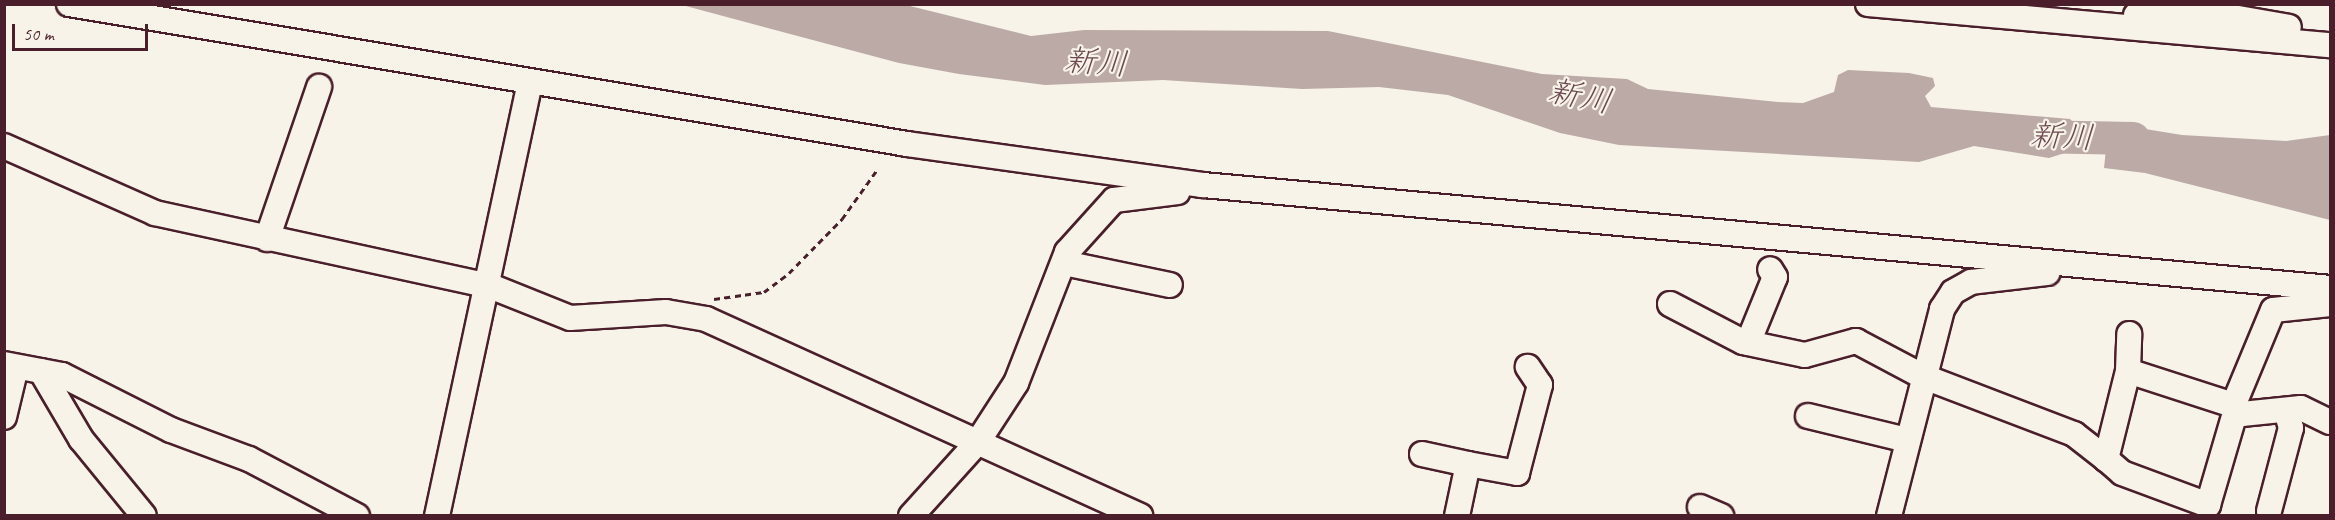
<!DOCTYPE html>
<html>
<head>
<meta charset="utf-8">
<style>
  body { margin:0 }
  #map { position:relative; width:2335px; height:520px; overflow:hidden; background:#f7f3e8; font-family:Caveat,"Klee One",sans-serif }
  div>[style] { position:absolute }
  .water>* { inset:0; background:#bcaaa7 }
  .river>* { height:33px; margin:-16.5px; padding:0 16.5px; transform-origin:16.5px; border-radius:16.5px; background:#bcaaa7 }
  .path>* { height:3px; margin-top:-1.5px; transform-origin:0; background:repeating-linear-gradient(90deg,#4a1f2b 0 6px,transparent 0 10.5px) }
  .roads { filter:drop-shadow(2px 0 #4a1f2b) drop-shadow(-2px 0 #4a1f2b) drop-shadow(0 2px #4a1f2b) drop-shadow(0 -2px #4a1f2b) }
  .minor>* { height:24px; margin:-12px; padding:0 12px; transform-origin:12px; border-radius:12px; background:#f7f3e8 }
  span { translate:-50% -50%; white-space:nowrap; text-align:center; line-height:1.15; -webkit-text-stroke:4.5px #f7f3e8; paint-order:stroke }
  .water-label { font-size:32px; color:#6c4950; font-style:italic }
  .frame { position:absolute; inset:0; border:6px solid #4a1f2b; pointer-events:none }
  .scale { position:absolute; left:12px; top:24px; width:136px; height:27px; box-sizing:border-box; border:3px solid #4a1f2b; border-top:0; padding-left:8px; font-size:18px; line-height:21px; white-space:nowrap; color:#4a1f2b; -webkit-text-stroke:4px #f7f3e8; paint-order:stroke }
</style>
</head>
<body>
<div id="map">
  <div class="water">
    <div style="clip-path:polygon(682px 5px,906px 5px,1031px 36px,1084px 30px,1328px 31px,1542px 74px,1627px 79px,1648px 89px,1778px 102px,1803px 103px,1834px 92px,1838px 75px,1848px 70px,1909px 73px,1933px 78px,1935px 86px,1925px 96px,1931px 107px,2070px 119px,2075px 124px,2071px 151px,2049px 158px,1974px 146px,1919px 162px,1619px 145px,1560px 133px,1448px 95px,1379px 87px,1302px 89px,1163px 80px,1045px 85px,959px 74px,899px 63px)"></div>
    <div style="clip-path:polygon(2108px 123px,2182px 135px,2286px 141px,2330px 135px,2330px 220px,2145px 173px,2104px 168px,2106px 149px,2087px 146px,2089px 131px,2106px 133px)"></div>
  </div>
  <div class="river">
    <div style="left:2029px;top:136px;width:104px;rotate:1.1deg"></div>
  </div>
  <div class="path">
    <div style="left:714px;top:299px;width:50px;rotate:-8deg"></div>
    <div style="left:764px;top:292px;width:31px;rotate:-37deg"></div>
    <div style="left:789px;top:273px;width:76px;rotate:-45.5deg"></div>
    <div style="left:842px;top:219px;width:60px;rotate:-54.5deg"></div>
  </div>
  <div class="roads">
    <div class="minor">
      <div style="left:69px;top:4px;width:850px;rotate:9.48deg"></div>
      <div style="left:907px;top:144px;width:299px;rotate:7.9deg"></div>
      <div style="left:1203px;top:185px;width:1132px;rotate:5.22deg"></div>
      <div style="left:1868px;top:4px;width:464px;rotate:5.1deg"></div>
      <div style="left:2136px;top:15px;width:68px;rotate:-2.5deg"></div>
      <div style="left:2204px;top:12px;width:86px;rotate:10deg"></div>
      <div style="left:4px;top:146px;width:165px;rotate:23.9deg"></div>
      <div style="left:155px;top:213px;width:343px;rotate:12.3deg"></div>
      <div style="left:490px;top:286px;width:86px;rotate:21.8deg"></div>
      <div style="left:570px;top:318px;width:96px;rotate:-3.6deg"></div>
      <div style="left:666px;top:312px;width:41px;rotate:9.9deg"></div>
      <div style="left:706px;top:319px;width:477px;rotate:24.4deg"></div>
      <div style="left:267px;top:239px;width:161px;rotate:-71.1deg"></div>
      <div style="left:1064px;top:263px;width:108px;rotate:11.7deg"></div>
      <div style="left:1670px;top:304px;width:82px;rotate:27.5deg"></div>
      <div style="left:1743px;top:342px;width:63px;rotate:11.8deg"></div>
      <div style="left:1805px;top:355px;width:53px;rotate:-15.4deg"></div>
      <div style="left:1856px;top:341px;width:75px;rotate:27.9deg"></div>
      <div style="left:1922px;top:376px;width:163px;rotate:20.9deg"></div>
      <div style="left:2074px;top:434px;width:41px;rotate:38deg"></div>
      <div style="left:2330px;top:304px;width:57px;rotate:174deg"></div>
      <div style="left:2273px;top:310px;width:104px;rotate:112.6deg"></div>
      <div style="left:2233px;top:406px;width:12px;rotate:42deg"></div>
      <div style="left:2242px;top:414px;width:59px;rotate:-5.8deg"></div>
      <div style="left:2301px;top:408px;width:32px;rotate:26deg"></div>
      <div style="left:1748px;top:343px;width:71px;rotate:-67.8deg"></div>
      <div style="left:1775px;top:277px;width:9px;rotate:-122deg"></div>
      <div style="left:4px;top:364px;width:59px;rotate:10.7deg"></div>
      <div style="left:62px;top:375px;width:122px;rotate:26.8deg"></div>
      <div style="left:171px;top:430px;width:83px;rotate:20.4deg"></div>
      <div style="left:249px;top:459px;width:122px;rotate:27.8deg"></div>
      <div style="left:41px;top:371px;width:79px;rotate:59.5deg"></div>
      <div style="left:81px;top:439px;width:99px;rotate:50.7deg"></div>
      <div style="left:2128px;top:371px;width:37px;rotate:-88deg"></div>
      <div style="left:2233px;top:405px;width:110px;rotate:-162.1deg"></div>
      <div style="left:2128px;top:371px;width:91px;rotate:104deg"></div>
      <div style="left:2106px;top:459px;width:21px;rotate:41deg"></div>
      <div style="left:2122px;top:473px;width:92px;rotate:20.4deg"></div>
      <div style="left:2208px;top:505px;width:100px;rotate:-73.7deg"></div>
      <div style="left:1808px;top:416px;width:102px;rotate:13.6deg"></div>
      <div style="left:4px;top:417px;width:51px;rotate:-76.5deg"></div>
      <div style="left:1422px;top:454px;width:47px;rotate:12.3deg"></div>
      <div style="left:1700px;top:507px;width:23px;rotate:23deg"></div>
      <div style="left:2269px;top:511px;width:86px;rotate:-75.2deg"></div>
      <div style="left:2291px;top:428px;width:18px;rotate:-106deg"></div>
      <div style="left:437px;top:516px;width:444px;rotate:-77.9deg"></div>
      <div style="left:911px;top:516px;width:98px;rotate:-47.9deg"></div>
      <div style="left:977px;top:443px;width:72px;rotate:-57deg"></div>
      <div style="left:1016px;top:383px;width:141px;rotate:-68.7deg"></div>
      <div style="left:1067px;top:252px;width:70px;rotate:-47.9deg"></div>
      <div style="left:1114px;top:200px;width:64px;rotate:-7.1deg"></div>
      <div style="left:1457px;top:516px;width:53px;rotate:-78.1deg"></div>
      <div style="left:1468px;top:464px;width:50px;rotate:10.4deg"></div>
      <div style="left:1517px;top:473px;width:91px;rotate:-75.4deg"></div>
      <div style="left:1540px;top:385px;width:22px;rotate:-124deg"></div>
      <div style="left:1889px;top:516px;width:214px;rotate:-75.6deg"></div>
      <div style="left:1942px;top:309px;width:20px;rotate:-57deg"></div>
      <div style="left:1953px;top:292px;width:21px;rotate:-29deg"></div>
      <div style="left:1971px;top:282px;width:77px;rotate:-6.8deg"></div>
    </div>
  </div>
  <div class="water-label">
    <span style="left:1096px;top:63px;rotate:4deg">新川</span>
    <span style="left:1580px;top:97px;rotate:11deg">新川</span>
    <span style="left:2062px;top:137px;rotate:3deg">新川</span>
  </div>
  <div class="frame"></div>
  <div class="scale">50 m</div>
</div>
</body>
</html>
